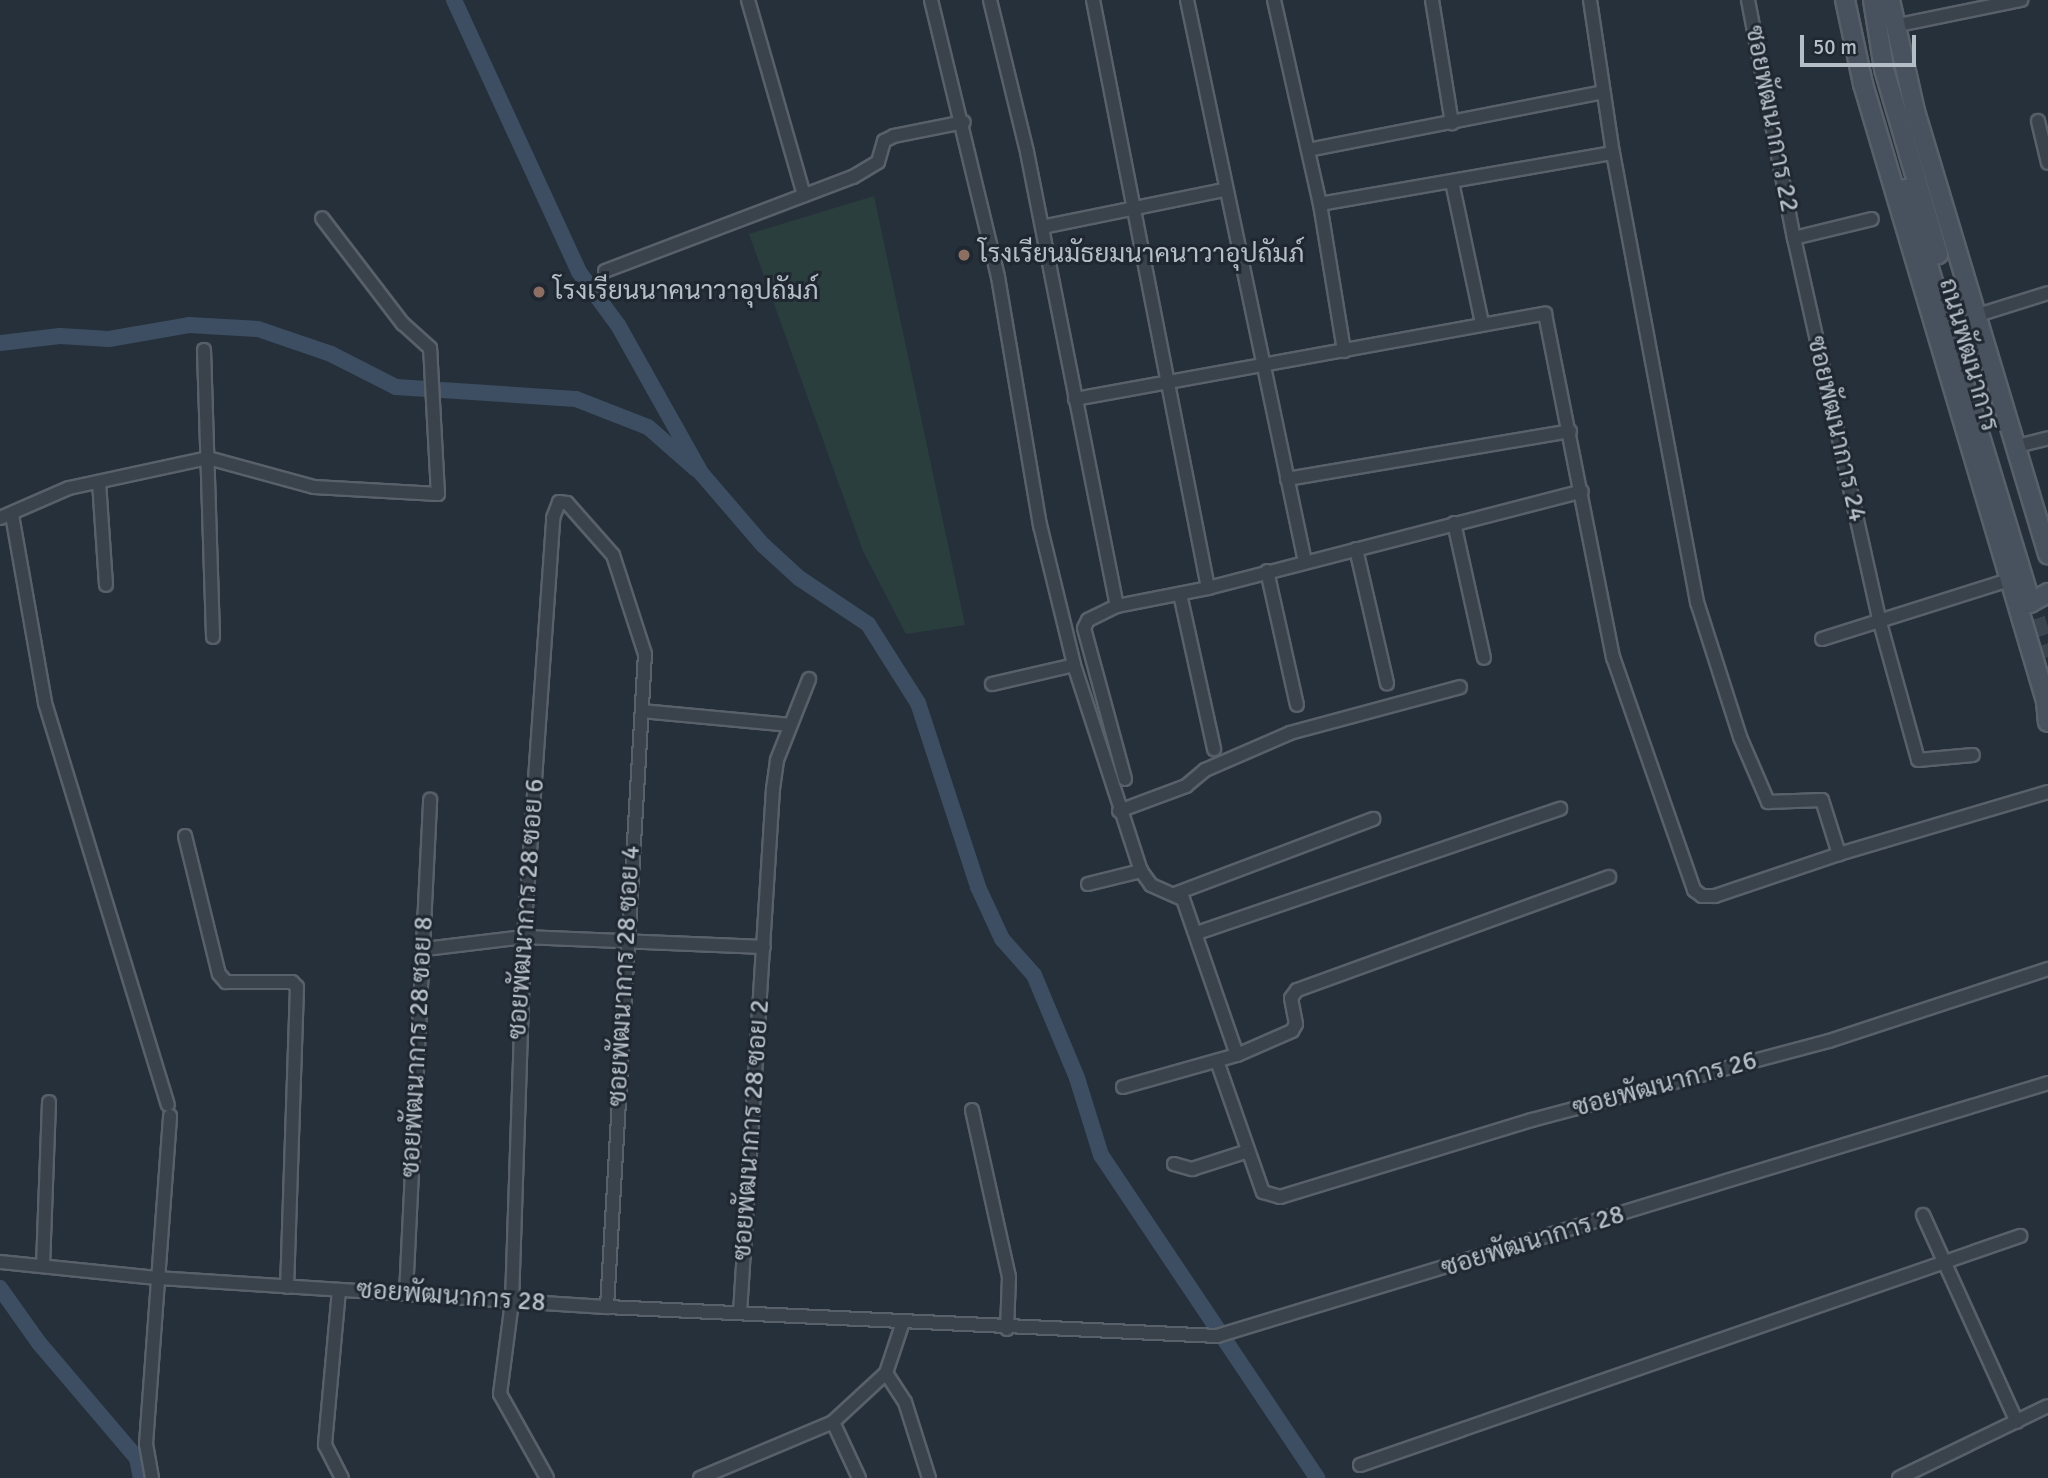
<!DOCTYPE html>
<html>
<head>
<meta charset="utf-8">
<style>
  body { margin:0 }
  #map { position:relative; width:2048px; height:1478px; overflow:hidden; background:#26303b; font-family:Signika,Sarabun,sans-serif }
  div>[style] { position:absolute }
  .green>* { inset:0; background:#2b3e3e }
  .canal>* { height:16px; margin:-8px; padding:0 8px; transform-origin:8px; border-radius:8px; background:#3d4e62 }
  .secondary-tunnel>* { height:18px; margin-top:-9px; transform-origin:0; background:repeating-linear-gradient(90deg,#3b4550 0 18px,transparent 0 27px) }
  .roads { filter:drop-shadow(2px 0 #586069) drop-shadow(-2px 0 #586069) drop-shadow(0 2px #586069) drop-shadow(0 -2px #586069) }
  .street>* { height:12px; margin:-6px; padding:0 6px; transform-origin:6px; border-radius:6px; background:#3a424b }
  .secondary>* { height:18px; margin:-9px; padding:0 9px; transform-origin:9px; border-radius:9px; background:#48515e }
  .dots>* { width:19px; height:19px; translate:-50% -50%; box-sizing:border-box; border:4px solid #1f2730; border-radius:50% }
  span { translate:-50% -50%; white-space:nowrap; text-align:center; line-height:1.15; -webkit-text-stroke:6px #1f2730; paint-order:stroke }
  .street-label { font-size:26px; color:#b5bdc7 }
  .poi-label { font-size:26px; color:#b5bdc7 }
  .left { translate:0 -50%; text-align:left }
  .scale { position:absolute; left:1800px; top:35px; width:116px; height:32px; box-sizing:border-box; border:4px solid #b5bdc7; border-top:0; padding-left:9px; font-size:21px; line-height:24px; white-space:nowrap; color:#b5bdc7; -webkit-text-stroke:5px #1f2730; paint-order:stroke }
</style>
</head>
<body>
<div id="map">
  <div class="green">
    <div style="clip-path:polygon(874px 196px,965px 625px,906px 634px,863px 551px,749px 234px)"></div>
  </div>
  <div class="canal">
    <div style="left:454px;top:0;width:299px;rotate:65.3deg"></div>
    <div style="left:579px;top:272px;width:66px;rotate:53.7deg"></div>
    <div style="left:618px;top:325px;width:170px;rotate:60.7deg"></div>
    <div style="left:701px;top:473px;width:95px;rotate:49.3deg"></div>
    <div style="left:763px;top:545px;width:49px;rotate:42.5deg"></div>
    <div style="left:799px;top:578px;width:83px;rotate:33.7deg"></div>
    <div style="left:868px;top:624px;width:93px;rotate:57.7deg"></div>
    <div style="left:918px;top:703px;width:194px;rotate:71.9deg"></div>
    <div style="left:978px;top:887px;width:57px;rotate:65.2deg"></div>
    <div style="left:1002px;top:939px;width:48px;rotate:48.4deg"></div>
    <div style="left:1034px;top:975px;width:112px;rotate:67.3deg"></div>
    <div style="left:1077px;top:1078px;width:81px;rotate:72.7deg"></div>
    <div style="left:1101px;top:1155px;width:389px;rotate:56.2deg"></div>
    <div style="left:0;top:343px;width:60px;rotate:-6.7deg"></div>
    <div style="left:60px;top:336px;width:49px;rotate:3.5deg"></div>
    <div style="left:109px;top:339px;width:81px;rotate:-9.9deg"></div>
    <div style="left:189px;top:325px;width:69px;rotate:3.3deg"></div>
    <div style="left:258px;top:329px;width:77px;rotate:18.9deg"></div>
    <div style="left:331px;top:354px;width:73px;rotate:26.9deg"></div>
    <div style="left:396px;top:387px;width:180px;rotate:3.8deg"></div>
    <div style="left:576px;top:399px;width:77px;rotate:21.3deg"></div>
    <div style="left:648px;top:427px;width:64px;rotate:41.2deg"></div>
    <div style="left:0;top:1288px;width:67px;rotate:54.7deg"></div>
    <div style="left:39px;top:1343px;width:151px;rotate:49.6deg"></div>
    <div style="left:137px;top:1458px;width:20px;rotate:79deg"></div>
  </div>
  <div class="secondary-tunnel">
    <div style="left:2028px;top:593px;width:67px;rotate:72.6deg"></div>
  </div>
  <div class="roads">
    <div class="street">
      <div style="left:748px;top:0;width:203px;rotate:74deg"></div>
      <div style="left:931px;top:0;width:285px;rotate:76.4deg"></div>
      <div style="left:998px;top:277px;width:252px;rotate:80.4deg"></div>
      <div style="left:1040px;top:525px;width:144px;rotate:76.3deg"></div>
      <div style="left:1074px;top:665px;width:217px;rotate:72deg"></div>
      <div style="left:1141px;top:871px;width:17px;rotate:54deg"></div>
      <div style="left:1151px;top:885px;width:35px;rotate:24deg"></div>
      <div style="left:1183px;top:899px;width:165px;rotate:70.9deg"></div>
      <div style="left:990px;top:0;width:156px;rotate:76.3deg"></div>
      <div style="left:1027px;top:152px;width:463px;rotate:78.8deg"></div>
      <div style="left:1093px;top:0;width:599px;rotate:78.93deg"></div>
      <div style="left:1187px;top:0;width:574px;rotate:78.14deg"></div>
      <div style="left:1274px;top:0;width:209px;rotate:77.3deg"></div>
      <div style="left:1320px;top:204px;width:149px;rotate:80.7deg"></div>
      <div style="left:1432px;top:0;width:125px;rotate:80.8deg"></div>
      <div style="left:1590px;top:0;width:155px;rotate:81.5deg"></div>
      <div style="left:1613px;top:153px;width:457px;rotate:79.4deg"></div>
      <div style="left:1697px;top:602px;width:142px;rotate:72.3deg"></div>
      <div style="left:1740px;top:737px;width:71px;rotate:66.7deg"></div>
      <div style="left:1768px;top:802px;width:54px;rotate:-2.1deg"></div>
      <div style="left:1822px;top:800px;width:57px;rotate:72.5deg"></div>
      <div style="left:1839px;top:854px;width:218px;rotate:-16.5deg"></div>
      <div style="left:1748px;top:0;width:242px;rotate:79.1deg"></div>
      <div style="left:1794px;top:238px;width:390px;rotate:77.4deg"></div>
      <div style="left:1879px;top:619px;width:146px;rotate:74.5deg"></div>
      <div style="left:1918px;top:760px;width:55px;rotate:-5.2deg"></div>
      <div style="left:1894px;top:26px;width:130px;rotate:-11.6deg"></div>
      <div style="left:2038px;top:121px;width:43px;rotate:76.6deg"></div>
      <div style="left:1308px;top:150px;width:301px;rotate:-11.1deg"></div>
      <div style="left:1452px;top:182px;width:144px;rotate:78deg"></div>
      <div style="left:1320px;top:204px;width:297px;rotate:-9.9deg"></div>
      <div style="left:1042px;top:227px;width:186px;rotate:-11.5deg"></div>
      <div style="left:1794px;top:238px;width:80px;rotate:-13.7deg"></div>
      <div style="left:605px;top:271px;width:265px;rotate:-20.8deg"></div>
      <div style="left:853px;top:177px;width:29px;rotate:-31deg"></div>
      <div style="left:878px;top:162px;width:22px;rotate:-74deg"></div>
      <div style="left:884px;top:141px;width:11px;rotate:-27deg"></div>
      <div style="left:894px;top:136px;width:71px;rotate:-11.3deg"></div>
      <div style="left:1978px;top:315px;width:73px;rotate:-17.4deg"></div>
      <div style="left:204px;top:350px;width:287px;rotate:88.2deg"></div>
      <div style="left:1075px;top:399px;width:478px;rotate:-10.3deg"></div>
      <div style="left:1545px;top:314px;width:350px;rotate:78.8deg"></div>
      <div style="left:1613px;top:657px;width:247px;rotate:70.8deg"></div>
      <div style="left:1694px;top:890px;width:10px;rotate:37deg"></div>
      <div style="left:1702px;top:896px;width:13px"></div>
      <div style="left:1715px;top:896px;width:131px;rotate:-18.7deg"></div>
      <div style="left:2017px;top:446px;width:32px;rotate:-14deg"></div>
      <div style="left:1287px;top:479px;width:287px;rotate:-9.6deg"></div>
      <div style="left:99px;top:482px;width:103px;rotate:86.1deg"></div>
      <div style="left:12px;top:515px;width:191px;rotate:80deg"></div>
      <div style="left:45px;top:703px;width:420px;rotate:73deg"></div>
      <div style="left:0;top:518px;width:75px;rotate:-23.5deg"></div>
      <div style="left:69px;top:488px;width:142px;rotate:-12.2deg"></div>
      <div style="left:208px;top:458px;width:110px;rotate:15.3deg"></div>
      <div style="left:314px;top:487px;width:124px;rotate:3.2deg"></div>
      <div style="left:438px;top:494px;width:146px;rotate:-93.1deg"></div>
      <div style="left:430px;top:348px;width:36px;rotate:-138deg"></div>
      <div style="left:403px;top:324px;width:133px;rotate:-127.4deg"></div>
      <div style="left:1454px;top:523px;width:138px;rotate:77.5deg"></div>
      <div style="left:1356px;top:549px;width:138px;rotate:77deg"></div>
      <div style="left:1267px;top:571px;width:137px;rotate:77.4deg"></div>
      <div style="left:1180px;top:594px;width:159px;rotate:77.6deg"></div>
      <div style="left:1822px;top:639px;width:196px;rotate:-17.5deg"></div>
      <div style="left:992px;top:684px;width:84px;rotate:-13deg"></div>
      <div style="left:642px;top:711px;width:149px;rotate:5.4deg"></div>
      <div style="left:1125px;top:779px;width:156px;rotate:-105.2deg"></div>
      <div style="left:1084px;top:628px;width:9px;rotate:-63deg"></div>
      <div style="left:1088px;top:620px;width:32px;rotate:-26deg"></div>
      <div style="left:1117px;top:606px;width:93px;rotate:-11.2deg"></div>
      <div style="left:1208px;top:588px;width:386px;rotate:-14.5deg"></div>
      <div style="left:1119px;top:811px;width:72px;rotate:-20.5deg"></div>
      <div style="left:1186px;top:786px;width:25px;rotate:-40deg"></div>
      <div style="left:1205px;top:770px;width:93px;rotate:-23.5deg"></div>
      <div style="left:1290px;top:733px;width:176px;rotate:-15.1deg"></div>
      <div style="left:185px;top:836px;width:142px;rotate:76.2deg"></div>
      <div style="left:219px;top:974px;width:11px;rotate:49deg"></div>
      <div style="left:226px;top:982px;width:66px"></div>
      <div style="left:292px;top:982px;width:7px;rotate:45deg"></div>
      <div style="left:297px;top:987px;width:300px;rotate:91.9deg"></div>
      <div style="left:1088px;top:884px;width:55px;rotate:-13.8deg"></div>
      <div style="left:1177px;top:893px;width:210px;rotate:-20.7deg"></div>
      <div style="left:1197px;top:933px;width:384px;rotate:-18.9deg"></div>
      <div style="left:425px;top:949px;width:100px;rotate:-6.9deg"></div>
      <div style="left:524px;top:937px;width:240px;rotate:2.4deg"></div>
      <div style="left:1217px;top:1061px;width:139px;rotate:70.7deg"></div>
      <div style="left:1263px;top:1192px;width:18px;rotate:16deg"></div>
      <div style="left:1280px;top:1197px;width:264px;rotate:-17deg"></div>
      <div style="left:1532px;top:1120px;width:307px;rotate:-14.9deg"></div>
      <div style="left:1829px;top:1041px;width:231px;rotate:-18.2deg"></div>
      <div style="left:1123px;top:1087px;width:118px;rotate:-15.7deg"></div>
      <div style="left:1237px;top:1055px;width:60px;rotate:-23.6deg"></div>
      <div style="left:1292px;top:1031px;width:8px;rotate:-60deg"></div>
      <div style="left:1296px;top:1024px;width:26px;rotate:-101deg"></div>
      <div style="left:1291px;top:998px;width:10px;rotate:-53deg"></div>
      <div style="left:1297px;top:990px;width:332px;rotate:-19.9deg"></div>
      <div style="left:972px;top:1110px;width:171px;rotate:77.5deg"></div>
      <div style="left:1009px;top:1277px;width:52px;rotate:92.2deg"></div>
      <div style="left:1174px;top:1164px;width:19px;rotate:16deg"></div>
      <div style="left:1192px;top:1169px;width:59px;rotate:-17.8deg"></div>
      <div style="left:1923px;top:1215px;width:227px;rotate:65.6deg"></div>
      <div style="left:0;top:1262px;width:159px;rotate:5.8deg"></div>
      <div style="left:158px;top:1278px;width:450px;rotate:3.7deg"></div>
      <div style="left:607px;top:1307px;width:611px;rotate:2.72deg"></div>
      <div style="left:1217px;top:1336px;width:869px;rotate:-16.93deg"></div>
      <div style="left:43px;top:1266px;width:164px;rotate:-87.9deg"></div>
      <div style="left:339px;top:1290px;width:156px;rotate:95.2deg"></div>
      <div style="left:325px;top:1445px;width:37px;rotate:63deg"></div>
      <div style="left:406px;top:1294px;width:495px;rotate:-87.2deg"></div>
      <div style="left:740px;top:1313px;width:525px;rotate:-86.4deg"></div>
      <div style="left:773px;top:789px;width:29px;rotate:-82deg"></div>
      <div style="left:777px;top:760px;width:87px;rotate:-68.4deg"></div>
      <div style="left:886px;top:1373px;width:35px;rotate:57deg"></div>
      <div style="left:905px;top:1402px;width:80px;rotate:72.5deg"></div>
      <div style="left:833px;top:1422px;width:62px;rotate:65.1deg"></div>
      <div style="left:1360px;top:1465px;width:699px;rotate:-19.14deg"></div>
      <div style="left:152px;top:1478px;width:35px;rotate:-100deg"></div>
      <div style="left:146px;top:1444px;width:329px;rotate:-85.8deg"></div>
      <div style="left:547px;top:1478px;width:96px;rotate:-119.2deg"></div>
      <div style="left:500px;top:1394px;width:94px;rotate:-82.6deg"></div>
      <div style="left:512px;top:1301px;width:364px;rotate:-88.1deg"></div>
      <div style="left:524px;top:937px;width:420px;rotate:-86deg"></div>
      <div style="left:553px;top:518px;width:17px;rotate:-69deg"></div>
      <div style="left:559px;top:502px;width:8px;rotate:7deg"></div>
      <div style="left:567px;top:503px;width:69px;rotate:48.5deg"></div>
      <div style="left:613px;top:555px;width:104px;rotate:72.1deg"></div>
      <div style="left:645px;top:654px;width:654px;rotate:93.33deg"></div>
      <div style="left:700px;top:1478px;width:144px;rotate:-22.8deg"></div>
      <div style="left:833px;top:1422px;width:72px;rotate:-42.8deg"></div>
      <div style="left:886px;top:1373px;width:54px;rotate:-71.6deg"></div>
      <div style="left:1899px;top:1478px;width:165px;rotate:-25.8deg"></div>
    </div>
    <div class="secondary">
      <div style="left:1845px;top:0;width:86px;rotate:77.9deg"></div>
      <div style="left:1863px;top:84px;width:644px;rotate:73.48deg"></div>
      <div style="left:2046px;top:701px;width:21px;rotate:85deg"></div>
      <div style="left:1873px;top:0;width:70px;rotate:80.9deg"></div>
      <div style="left:1884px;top:69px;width:193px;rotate:73.7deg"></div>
      <div style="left:1890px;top:0;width:114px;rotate:77.3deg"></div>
      <div style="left:1915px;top:111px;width:463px;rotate:73.3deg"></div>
      <div style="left:1905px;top:189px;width:422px;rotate:73.1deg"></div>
      <div style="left:2017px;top:598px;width:14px;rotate:21deg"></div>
      <div style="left:2030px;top:603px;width:21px;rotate:-29deg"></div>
    </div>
  </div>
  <div class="dots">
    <div style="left:964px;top:255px;background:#8d6e63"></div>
    <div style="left:539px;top:292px;background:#8d6e63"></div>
  </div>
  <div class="street-label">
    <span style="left:1771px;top:119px;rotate:79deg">ซอยพัฒนาการ 22</span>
    <span style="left:1968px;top:355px;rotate:74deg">ถนนพัฒนาการ</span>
    <span style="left:1836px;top:429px;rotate:77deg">ซอยพัฒนาการ 24</span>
    <span style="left:527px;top:909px;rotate:-86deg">ซอยพัฒนาการ 28 ซอย 6</span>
    <span style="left:625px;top:976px;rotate:-87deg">ซอยพัฒนาการ 28 ซอย 4</span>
    <span style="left:418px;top:1047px;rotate:-87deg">ซอยพัฒนาการ 28 ซอย 8</span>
    <span style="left:1665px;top:1085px;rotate:-15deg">ซอยพัฒนาการ 26</span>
    <span style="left:752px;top:1130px;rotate:-86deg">ซอยพัฒนาการ 28 ซอย 2</span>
    <span style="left:1533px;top:1242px;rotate:-17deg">ซอยพัฒนาการ 28</span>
    <span style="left:451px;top:1297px;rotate:4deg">ซอยพัฒนาการ 28</span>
  </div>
  <div class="poi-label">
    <span class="left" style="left:978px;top:255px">โรงเรียนมัธยมนาคนาวาอุปถัมภ์</span>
    <span class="left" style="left:553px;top:292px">โรงเรียนนาคนาวาอุปถัมภ์</span>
  </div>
  <div class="scale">50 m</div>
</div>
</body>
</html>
